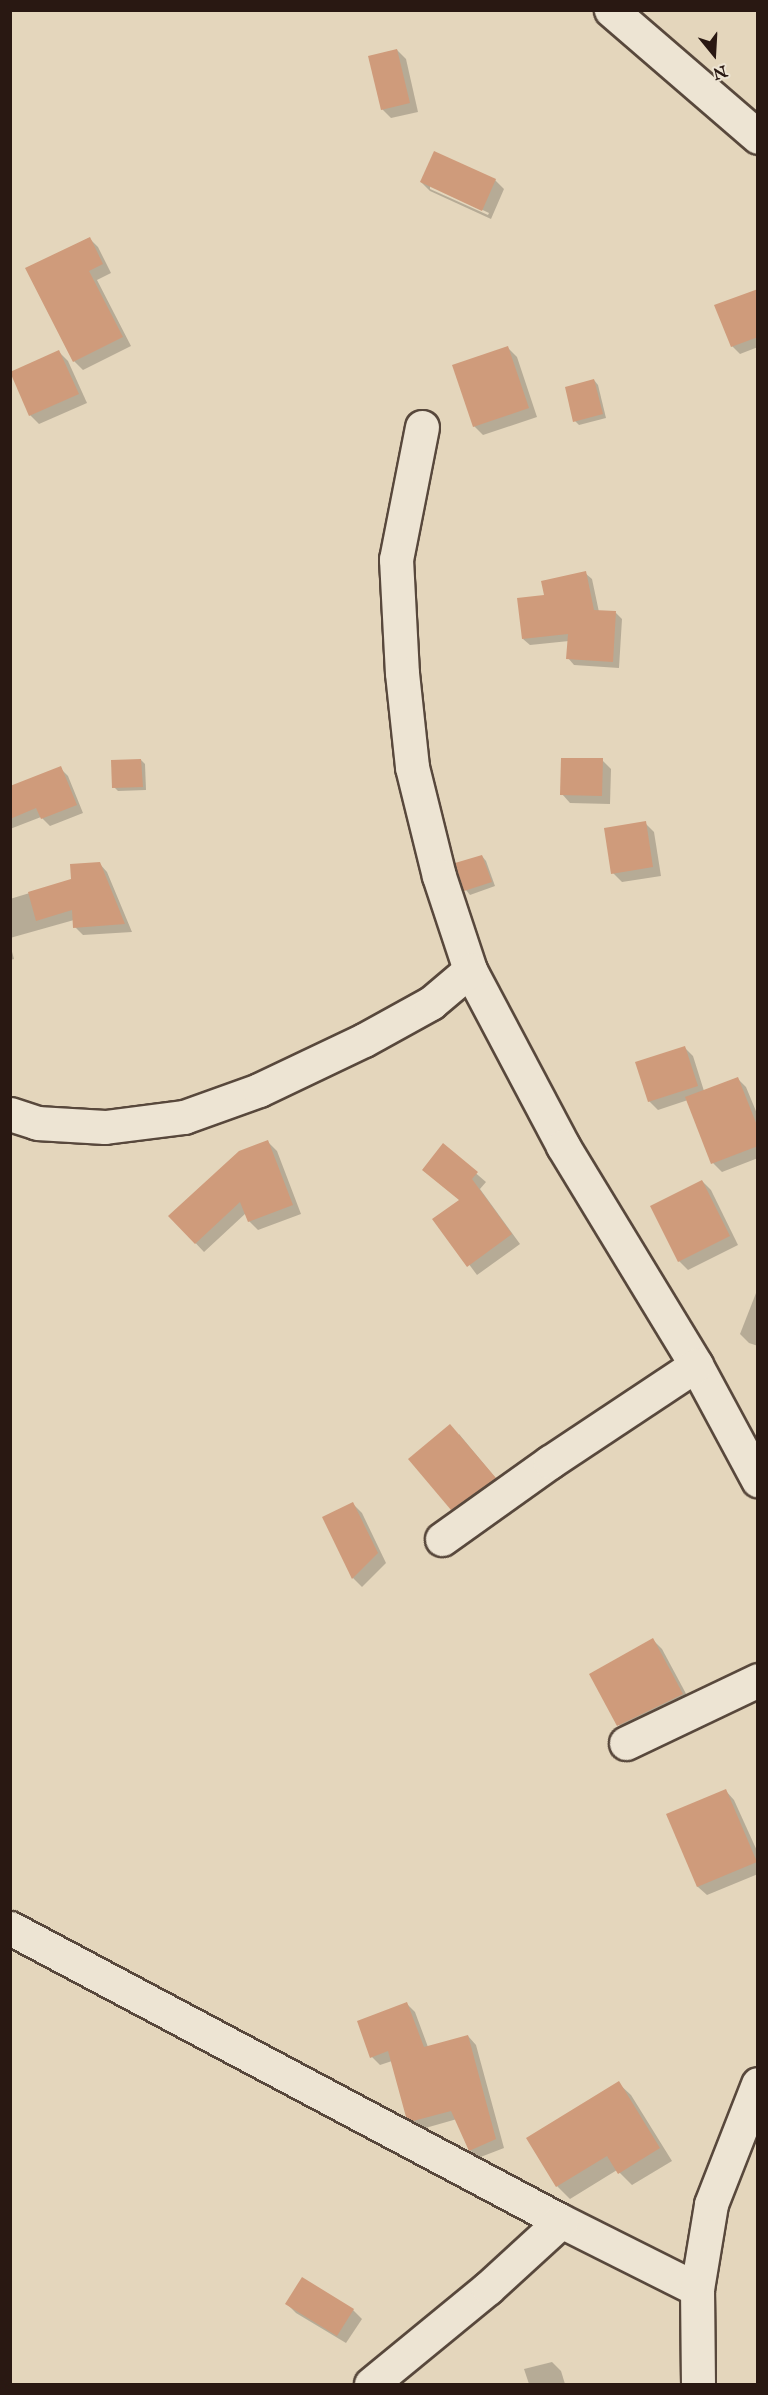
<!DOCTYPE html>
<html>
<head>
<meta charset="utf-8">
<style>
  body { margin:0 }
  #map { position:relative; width:768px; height:2395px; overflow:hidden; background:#e4d6bc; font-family:"IM FELL English",serif }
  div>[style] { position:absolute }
  .shadow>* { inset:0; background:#0003 }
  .building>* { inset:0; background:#cf9b7b }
  .roads { filter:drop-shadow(2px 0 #58483c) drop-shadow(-2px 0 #58483c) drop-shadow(0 2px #58483c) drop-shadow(0 -2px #58483c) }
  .street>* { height:33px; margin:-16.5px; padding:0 16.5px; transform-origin:16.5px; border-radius:16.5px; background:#ede4d3 }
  span { translate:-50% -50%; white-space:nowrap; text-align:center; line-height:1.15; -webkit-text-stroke:6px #ede4d3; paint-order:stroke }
  .frame { position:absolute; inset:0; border:12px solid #291812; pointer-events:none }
  .north { position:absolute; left:684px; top:24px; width:60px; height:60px; -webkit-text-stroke:4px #ede4d3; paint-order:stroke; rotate:162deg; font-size:16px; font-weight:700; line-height:24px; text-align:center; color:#291812 }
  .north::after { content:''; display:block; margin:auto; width:21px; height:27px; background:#291812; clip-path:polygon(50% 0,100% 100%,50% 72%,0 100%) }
</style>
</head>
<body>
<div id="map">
  <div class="shadow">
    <div style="clip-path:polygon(397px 50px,406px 59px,418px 112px,391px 118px,382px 109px)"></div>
    <div style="clip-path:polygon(evenodd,495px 180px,504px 189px,491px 219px,430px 191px,421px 182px,495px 180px,430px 185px,489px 213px,488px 215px,430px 189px,430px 185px)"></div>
    <div style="clip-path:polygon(89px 238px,98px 247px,111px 273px,97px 280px,131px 346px,83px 370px,74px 361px,27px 269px)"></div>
    <div style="clip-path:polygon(758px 290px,758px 347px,740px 354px,732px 346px)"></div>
    <div style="clip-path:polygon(508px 348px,517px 357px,537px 417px,483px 435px,474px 426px)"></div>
    <div style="clip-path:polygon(59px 352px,68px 361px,87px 403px,39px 424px,30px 415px)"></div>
    <div style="clip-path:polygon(594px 380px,598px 385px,606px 418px,579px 425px,575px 421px)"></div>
    <div style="clip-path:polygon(585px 573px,592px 579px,599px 612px,616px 613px,622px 619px,619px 668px,574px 665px,568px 658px,569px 641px,530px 645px,523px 639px)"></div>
    <div style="clip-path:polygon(141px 760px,145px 764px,146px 790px,118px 791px,114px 787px)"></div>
    <div style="clip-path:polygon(602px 760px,611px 769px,610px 804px,570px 803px,562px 794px)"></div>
    <div style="clip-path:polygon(60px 768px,68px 776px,83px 813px,50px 826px,41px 817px,10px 829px,10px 788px)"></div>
    <div style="clip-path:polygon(645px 823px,654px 832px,661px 876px,622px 882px,613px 873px)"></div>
    <div style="clip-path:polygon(482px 856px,486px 861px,495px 886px,470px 895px,466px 890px)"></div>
    <div style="clip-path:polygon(99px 863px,107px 872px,132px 932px,83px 935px,75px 927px,74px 920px,10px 938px,10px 899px,72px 880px)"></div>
    <div style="clip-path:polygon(10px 944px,14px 959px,10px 960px)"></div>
    <div style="clip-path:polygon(684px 1047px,693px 1056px,704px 1091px,737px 1078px,746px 1087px,758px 1116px,758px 1158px,722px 1172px,713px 1163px,688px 1100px,658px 1110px,649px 1101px)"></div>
    <div style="clip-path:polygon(268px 1142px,277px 1151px,301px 1214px,258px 1230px,249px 1221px,246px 1213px,204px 1252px,170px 1216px)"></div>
    <div style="clip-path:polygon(443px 1145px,486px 1182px,480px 1189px,520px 1244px,477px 1275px,435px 1219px,460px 1201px)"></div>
    <div style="clip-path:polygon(702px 1181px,711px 1190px,738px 1245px,688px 1270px,679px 1261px)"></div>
    <div style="clip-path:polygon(758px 1288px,758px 1346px,749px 1343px,740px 1334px)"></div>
    <div style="clip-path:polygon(459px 1434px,503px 1487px,461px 1517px,452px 1509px)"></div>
    <div style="clip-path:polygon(353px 1504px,362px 1513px,386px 1563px,362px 1587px,353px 1578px,324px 1517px)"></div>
    <div style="clip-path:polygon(653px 1640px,662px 1649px,691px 1703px,627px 1734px,619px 1725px,591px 1675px)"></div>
    <div style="clip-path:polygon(726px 1791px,734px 1800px,758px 1853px,758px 1874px,707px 1895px,698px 1887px,668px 1815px)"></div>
    <div style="clip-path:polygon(407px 2004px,415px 2012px,428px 2047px,468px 2036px,476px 2045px,504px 2148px,478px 2158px,470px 2150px,457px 2119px,422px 2129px,407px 2117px,392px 2061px,380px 2065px,372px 2057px)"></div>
    <div style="clip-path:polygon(618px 2083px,631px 2095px,672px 2161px,632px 2185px,617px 2170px,570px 2199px,557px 2186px)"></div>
    <div style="clip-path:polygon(287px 2304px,353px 2310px,362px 2319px,346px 2343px,296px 2313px)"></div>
    <div style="clip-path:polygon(552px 2362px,561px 2371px,565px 2384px,529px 2384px,524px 2369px)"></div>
  </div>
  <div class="building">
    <div style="clip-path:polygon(397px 49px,410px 103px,381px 110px,368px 56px)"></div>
    <div style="clip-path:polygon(434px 151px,496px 179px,482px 211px,420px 182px)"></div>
    <div style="clip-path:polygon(90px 237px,103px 264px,89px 271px,123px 337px,73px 362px,25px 268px)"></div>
    <div style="clip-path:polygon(758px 289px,758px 337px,731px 347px,714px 305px)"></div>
    <div style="clip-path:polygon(508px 346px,529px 408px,473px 427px,452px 365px)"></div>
    <div style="clip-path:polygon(59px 350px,79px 394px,29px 416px,10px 372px)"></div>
    <div style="clip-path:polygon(594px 379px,603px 414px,573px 422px,565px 387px)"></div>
    <div style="clip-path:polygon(586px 571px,594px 610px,616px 611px,613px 662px,566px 659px,568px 634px,522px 639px,517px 598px,544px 595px,541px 581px)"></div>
    <div style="clip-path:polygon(561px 758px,603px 758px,602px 796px,560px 795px)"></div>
    <div style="clip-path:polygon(141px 759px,143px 787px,112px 788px,111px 760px)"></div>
    <div style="clip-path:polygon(61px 766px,77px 805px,41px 819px,36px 808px,10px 819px,10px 786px)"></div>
    <div style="clip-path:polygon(646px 821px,653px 867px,611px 874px,604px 828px)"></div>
    <div style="clip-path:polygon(482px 855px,492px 882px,464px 891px,455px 863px)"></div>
    <div style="clip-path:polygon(100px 862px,125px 924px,73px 928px,72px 910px,36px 921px,28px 892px,71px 879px,70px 864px)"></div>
    <div style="clip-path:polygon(685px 1046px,698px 1086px,648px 1102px,635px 1062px)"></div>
    <div style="clip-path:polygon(738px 1077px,758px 1128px,758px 1146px,711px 1164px,685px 1097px)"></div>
    <div style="clip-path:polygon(268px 1140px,293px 1205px,248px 1222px,240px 1202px,195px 1244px,168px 1216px,239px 1151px)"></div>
    <div style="clip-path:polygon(443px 1143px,478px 1172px,472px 1179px,512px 1234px,467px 1267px,432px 1219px,459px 1200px,422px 1170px)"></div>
    <div style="clip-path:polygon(702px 1180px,730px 1236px,678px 1262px,650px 1206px)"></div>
    <div style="clip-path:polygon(450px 1424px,496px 1478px,451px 1510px,408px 1459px)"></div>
    <div style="clip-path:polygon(353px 1502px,378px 1553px,352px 1579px,322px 1517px)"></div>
    <div style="clip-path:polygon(653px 1638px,683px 1694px,617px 1726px,589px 1674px)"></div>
    <div style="clip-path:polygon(726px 1789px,757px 1862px,697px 1887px,666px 1814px)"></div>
    <div style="clip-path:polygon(407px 2002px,424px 2047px,468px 2035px,496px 2139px,469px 2151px,451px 2111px,413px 2121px,406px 2117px,388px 2051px,370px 2058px,357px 2021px)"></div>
    <div style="clip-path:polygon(619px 2081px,660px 2148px,618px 2174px,607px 2156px,556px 2187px,526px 2138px)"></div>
    <div style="clip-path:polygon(302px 2277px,354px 2309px,337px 2336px,285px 2304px)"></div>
  </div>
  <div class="roads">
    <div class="street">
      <div style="left:611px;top:10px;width:194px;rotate:40.8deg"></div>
      <div style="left:422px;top:427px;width:135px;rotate:101.1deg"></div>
      <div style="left:396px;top:559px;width:114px;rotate:87deg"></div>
      <div style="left:402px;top:673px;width:95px;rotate:83.9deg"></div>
      <div style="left:412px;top:767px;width:112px;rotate:76.1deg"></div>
      <div style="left:439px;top:876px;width:99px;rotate:71.7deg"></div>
      <div style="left:470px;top:970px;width:199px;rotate:62.1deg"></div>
      <div style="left:563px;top:1146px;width:256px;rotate:58.7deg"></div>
      <div style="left:696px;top:1365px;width:131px;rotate:61.7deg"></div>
      <div style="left:10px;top:1114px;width:28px;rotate:18deg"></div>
      <div style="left:37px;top:1123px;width:68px;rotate:3.4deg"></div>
      <div style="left:105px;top:1127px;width:80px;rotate:-7.2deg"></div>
      <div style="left:184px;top:1117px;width:80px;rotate:-19.8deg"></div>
      <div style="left:259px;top:1090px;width:116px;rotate:-25.5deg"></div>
      <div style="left:364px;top:1040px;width:77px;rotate:-28.9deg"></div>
      <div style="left:431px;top:1003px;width:51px;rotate:-40.2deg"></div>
      <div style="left:442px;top:1539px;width:133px;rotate:-35.5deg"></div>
      <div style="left:550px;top:1462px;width:175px;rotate:-33.6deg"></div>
      <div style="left:626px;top:1743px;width:146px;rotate:-25.5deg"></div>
      <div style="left:10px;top:1928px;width:624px;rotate:28deg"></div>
      <div style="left:561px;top:2221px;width:152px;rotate:26.6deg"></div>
      <div style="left:371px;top:2384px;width:151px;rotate:-39.4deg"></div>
      <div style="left:488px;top:2288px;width:99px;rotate:-42.5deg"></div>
      <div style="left:698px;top:2384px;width:95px;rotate:-90.6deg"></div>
      <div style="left:697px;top:2289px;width:86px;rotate:-80.6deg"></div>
      <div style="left:711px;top:2204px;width:129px;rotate:-68.6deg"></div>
    </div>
  </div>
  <div class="frame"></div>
  <div class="north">N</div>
</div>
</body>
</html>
